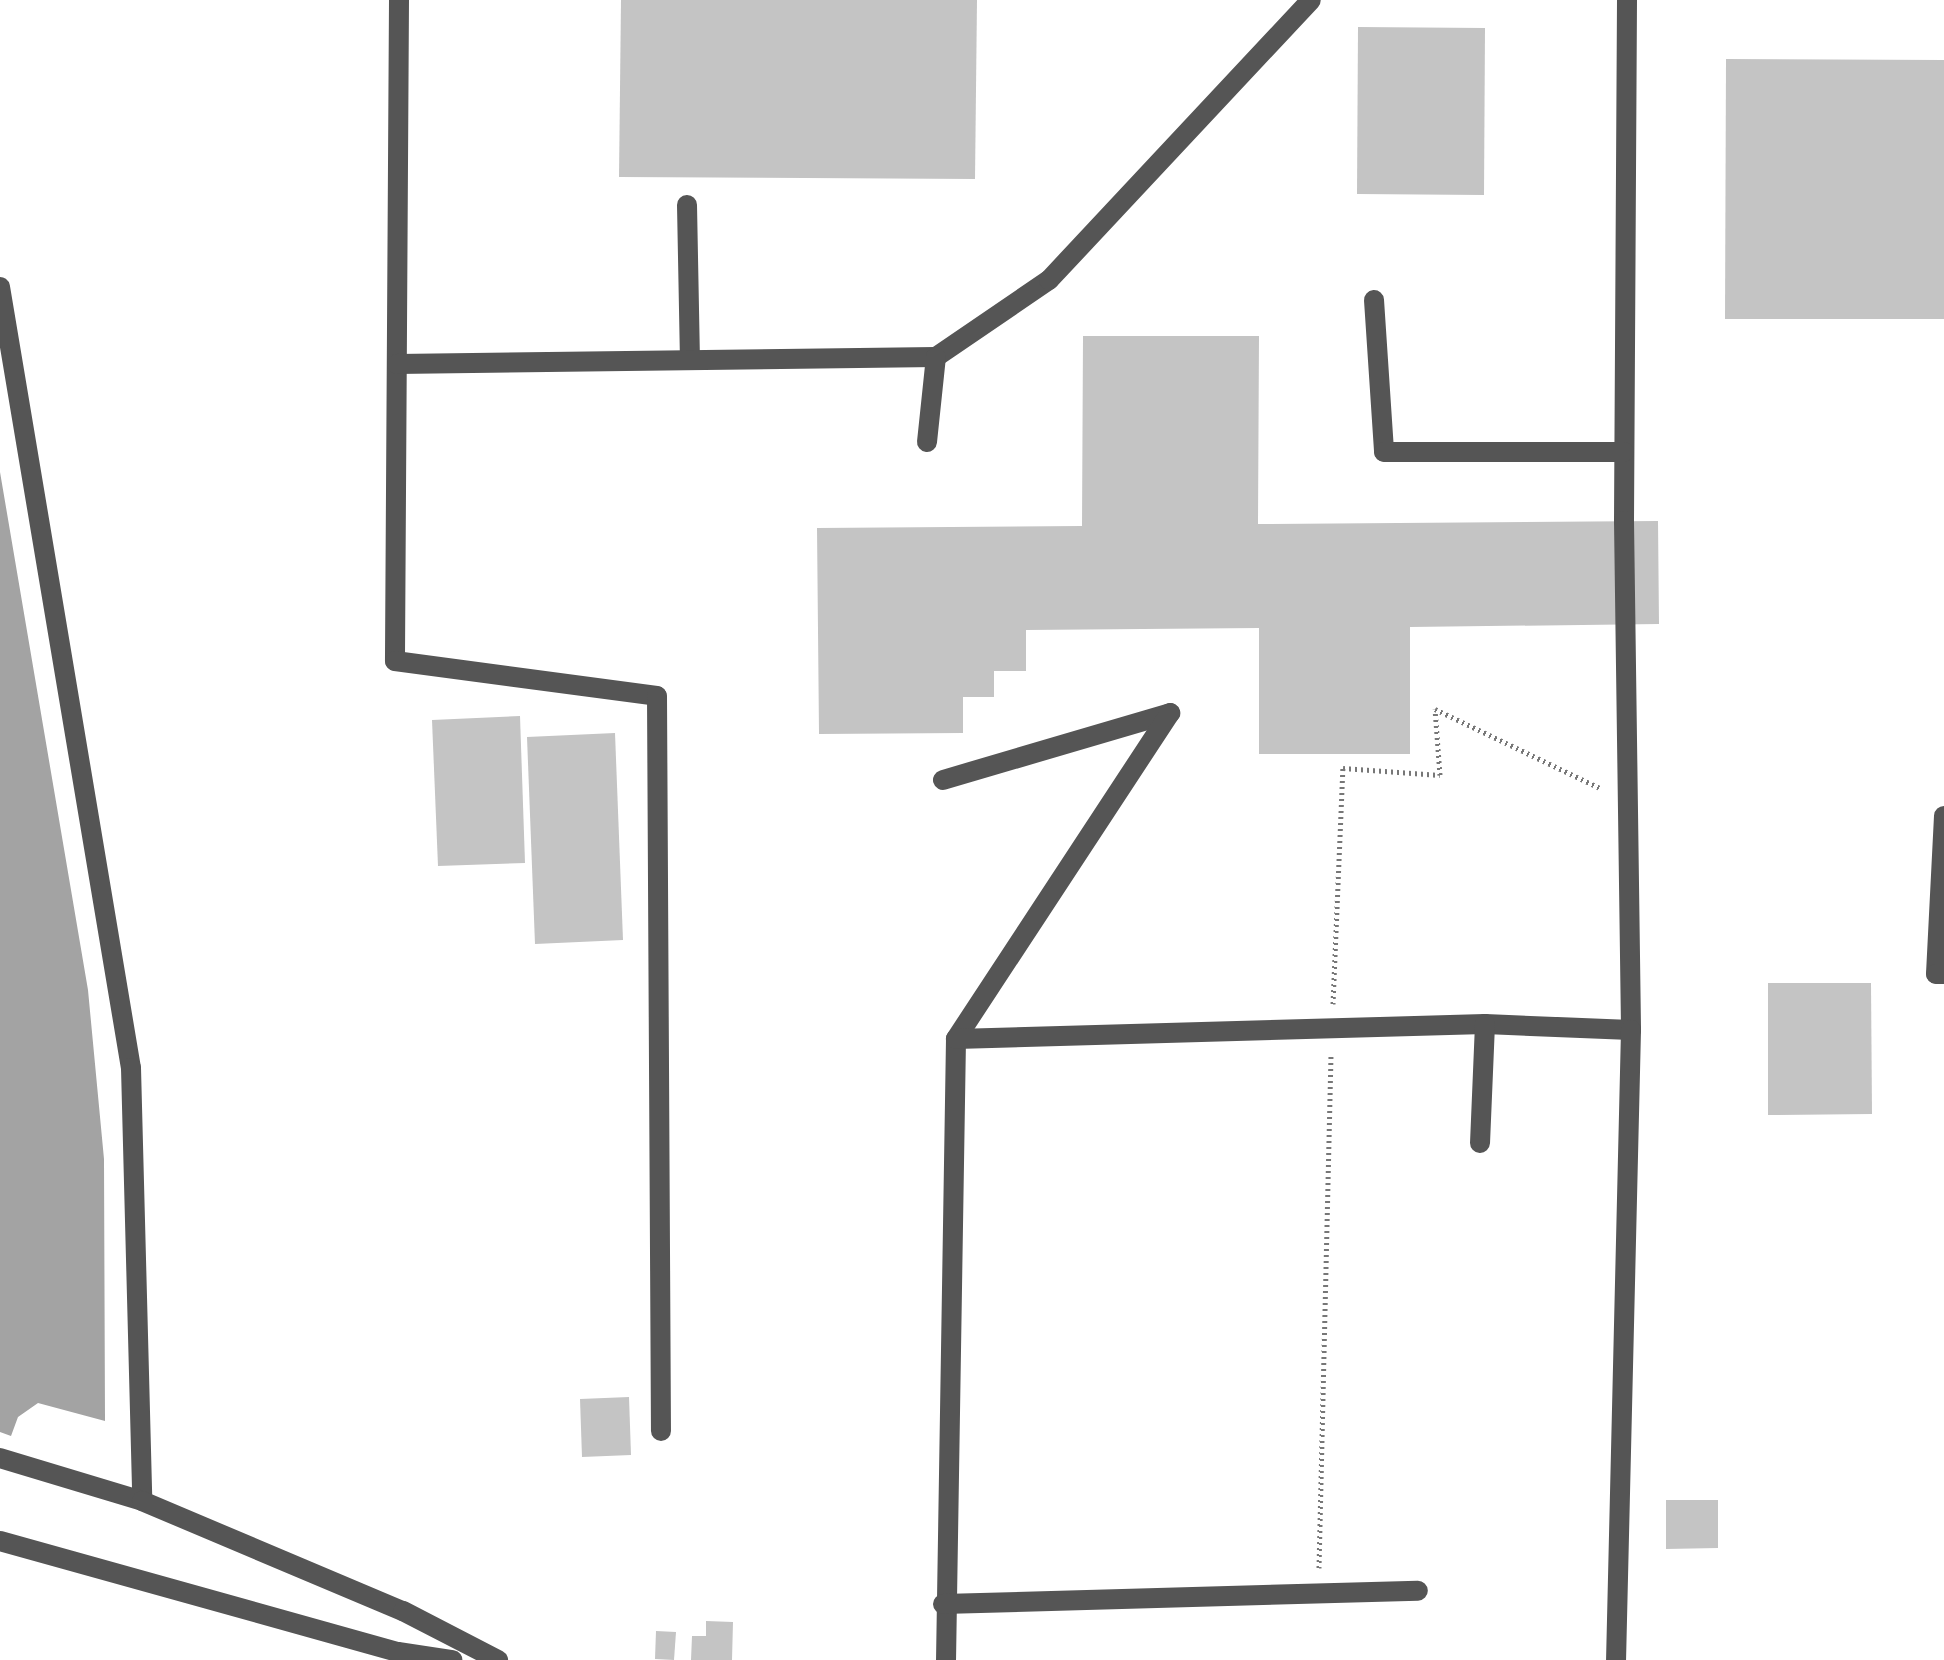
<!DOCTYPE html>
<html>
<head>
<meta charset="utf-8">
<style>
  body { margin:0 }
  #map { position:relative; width:1944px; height:1660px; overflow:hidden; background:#fff; font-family:"IBM Plex Sans",sans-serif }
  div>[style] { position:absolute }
  .water>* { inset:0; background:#a3a3a3 }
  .building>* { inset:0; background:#c4c4c4 }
  .path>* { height:5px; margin-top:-2.5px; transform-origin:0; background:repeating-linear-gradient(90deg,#777 0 2px,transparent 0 6px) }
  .minor>* { height:20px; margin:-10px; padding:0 10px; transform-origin:10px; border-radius:10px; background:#555 }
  span { translate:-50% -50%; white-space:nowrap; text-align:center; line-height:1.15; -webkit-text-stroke:6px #fff; paint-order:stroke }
</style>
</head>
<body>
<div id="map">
  <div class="water">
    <div style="clip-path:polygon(0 472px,88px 990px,104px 1159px,105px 1421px,38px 1403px,18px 1417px,11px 1436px,0 1432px)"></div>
  </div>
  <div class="building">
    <div style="clip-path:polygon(621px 0,977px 0,975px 179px,619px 177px)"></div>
    <div style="clip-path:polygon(1358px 27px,1485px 28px,1484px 195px,1357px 194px)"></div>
    <div style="clip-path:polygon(1726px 59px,1944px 60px,1944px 319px,1725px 319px)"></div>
    <div style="clip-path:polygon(1083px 336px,1259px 336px,1258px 524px,1658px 521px,1659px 624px,1410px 627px,1410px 754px,1259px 754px,1259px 628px,1026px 630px,1026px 671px,994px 671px,994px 697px,963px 697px,963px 733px,819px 734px,817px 528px,1082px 526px)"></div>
    <div style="clip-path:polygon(520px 716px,525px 863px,438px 866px,432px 720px)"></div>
    <div style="clip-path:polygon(615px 733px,623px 940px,535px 944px,527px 737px)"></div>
    <div style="clip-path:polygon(1768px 983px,1871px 983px,1872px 1114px,1768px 1115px)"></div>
    <div style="clip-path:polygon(629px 1397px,631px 1455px,582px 1457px,580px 1399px)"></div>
    <div style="clip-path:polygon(1666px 1500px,1718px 1500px,1718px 1548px,1666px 1549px)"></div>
    <div style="clip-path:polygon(706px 1621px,733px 1622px,732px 1660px,691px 1660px,692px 1636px,706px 1636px)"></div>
    <div style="clip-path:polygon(656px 1631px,676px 1632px,674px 1660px,655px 1659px)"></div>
  </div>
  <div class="path">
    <div style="left:1333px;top:1004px;width:236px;rotate:-87.6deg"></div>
    <div style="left:1343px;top:768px;width:97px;rotate:4.1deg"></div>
    <div style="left:1440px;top:775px;width:66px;rotate:-94.3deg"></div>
    <div style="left:1435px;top:709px;width:183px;rotate:25.6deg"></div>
    <div style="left:1319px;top:1568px;width:514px;rotate:-88.66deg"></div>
  </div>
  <div class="minor">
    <div style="left:399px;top:0;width:661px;rotate:90.35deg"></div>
    <div style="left:395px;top:661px;width:264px;rotate:7.6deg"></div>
    <div style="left:657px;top:696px;width:735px;rotate:89.69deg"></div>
    <div style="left:1627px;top:0;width:521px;rotate:90.33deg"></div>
    <div style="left:1624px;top:521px;width:509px;rotate:89.21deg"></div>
    <div style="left:687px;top:205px;width:155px;rotate:88.9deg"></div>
    <div style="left:0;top:287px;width:792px;rotate:80.48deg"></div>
    <div style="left:131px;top:1068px;width:433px;rotate:88.5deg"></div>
    <div style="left:1374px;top:300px;width:152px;rotate:86.2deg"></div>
    <div style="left:1384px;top:452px;width:240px"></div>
    <div style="left:397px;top:364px;width:539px;rotate:-0.74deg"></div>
    <div style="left:936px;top:357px;width:137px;rotate:-34.3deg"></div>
    <div style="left:1049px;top:280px;width:383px;rotate:-46.9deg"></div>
    <div style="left:927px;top:442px;width:85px;rotate:-84deg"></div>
    <div style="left:943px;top:780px;width:237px;rotate:-16.4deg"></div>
    <div style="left:1170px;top:713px;width:390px;rotate:123.3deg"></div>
    <div style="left:956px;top:1039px;width:621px;rotate:90.92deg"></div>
    <div style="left:1944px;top:816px;width:158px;rotate:92.9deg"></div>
    <div style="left:1936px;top:974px;width:8px"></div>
    <div style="left:1485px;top:1024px;width:146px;rotate:2.4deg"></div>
    <div style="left:1631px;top:1030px;width:630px;rotate:91.36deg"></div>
    <div style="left:956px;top:1039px;width:529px;rotate:-1.62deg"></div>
    <div style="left:1485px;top:1024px;width:119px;rotate:92.4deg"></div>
    <div style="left:0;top:1458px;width:148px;rotate:16.8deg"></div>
    <div style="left:142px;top:1501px;width:283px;rotate:22.9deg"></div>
    <div style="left:403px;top:1611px;width:107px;rotate:27.3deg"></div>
    <div style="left:0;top:1541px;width:413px;rotate:15.6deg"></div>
    <div style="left:398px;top:1652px;width:55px;rotate:8.4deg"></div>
    <div style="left:943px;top:1604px;width:475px;rotate:-1.6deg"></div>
  </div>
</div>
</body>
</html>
